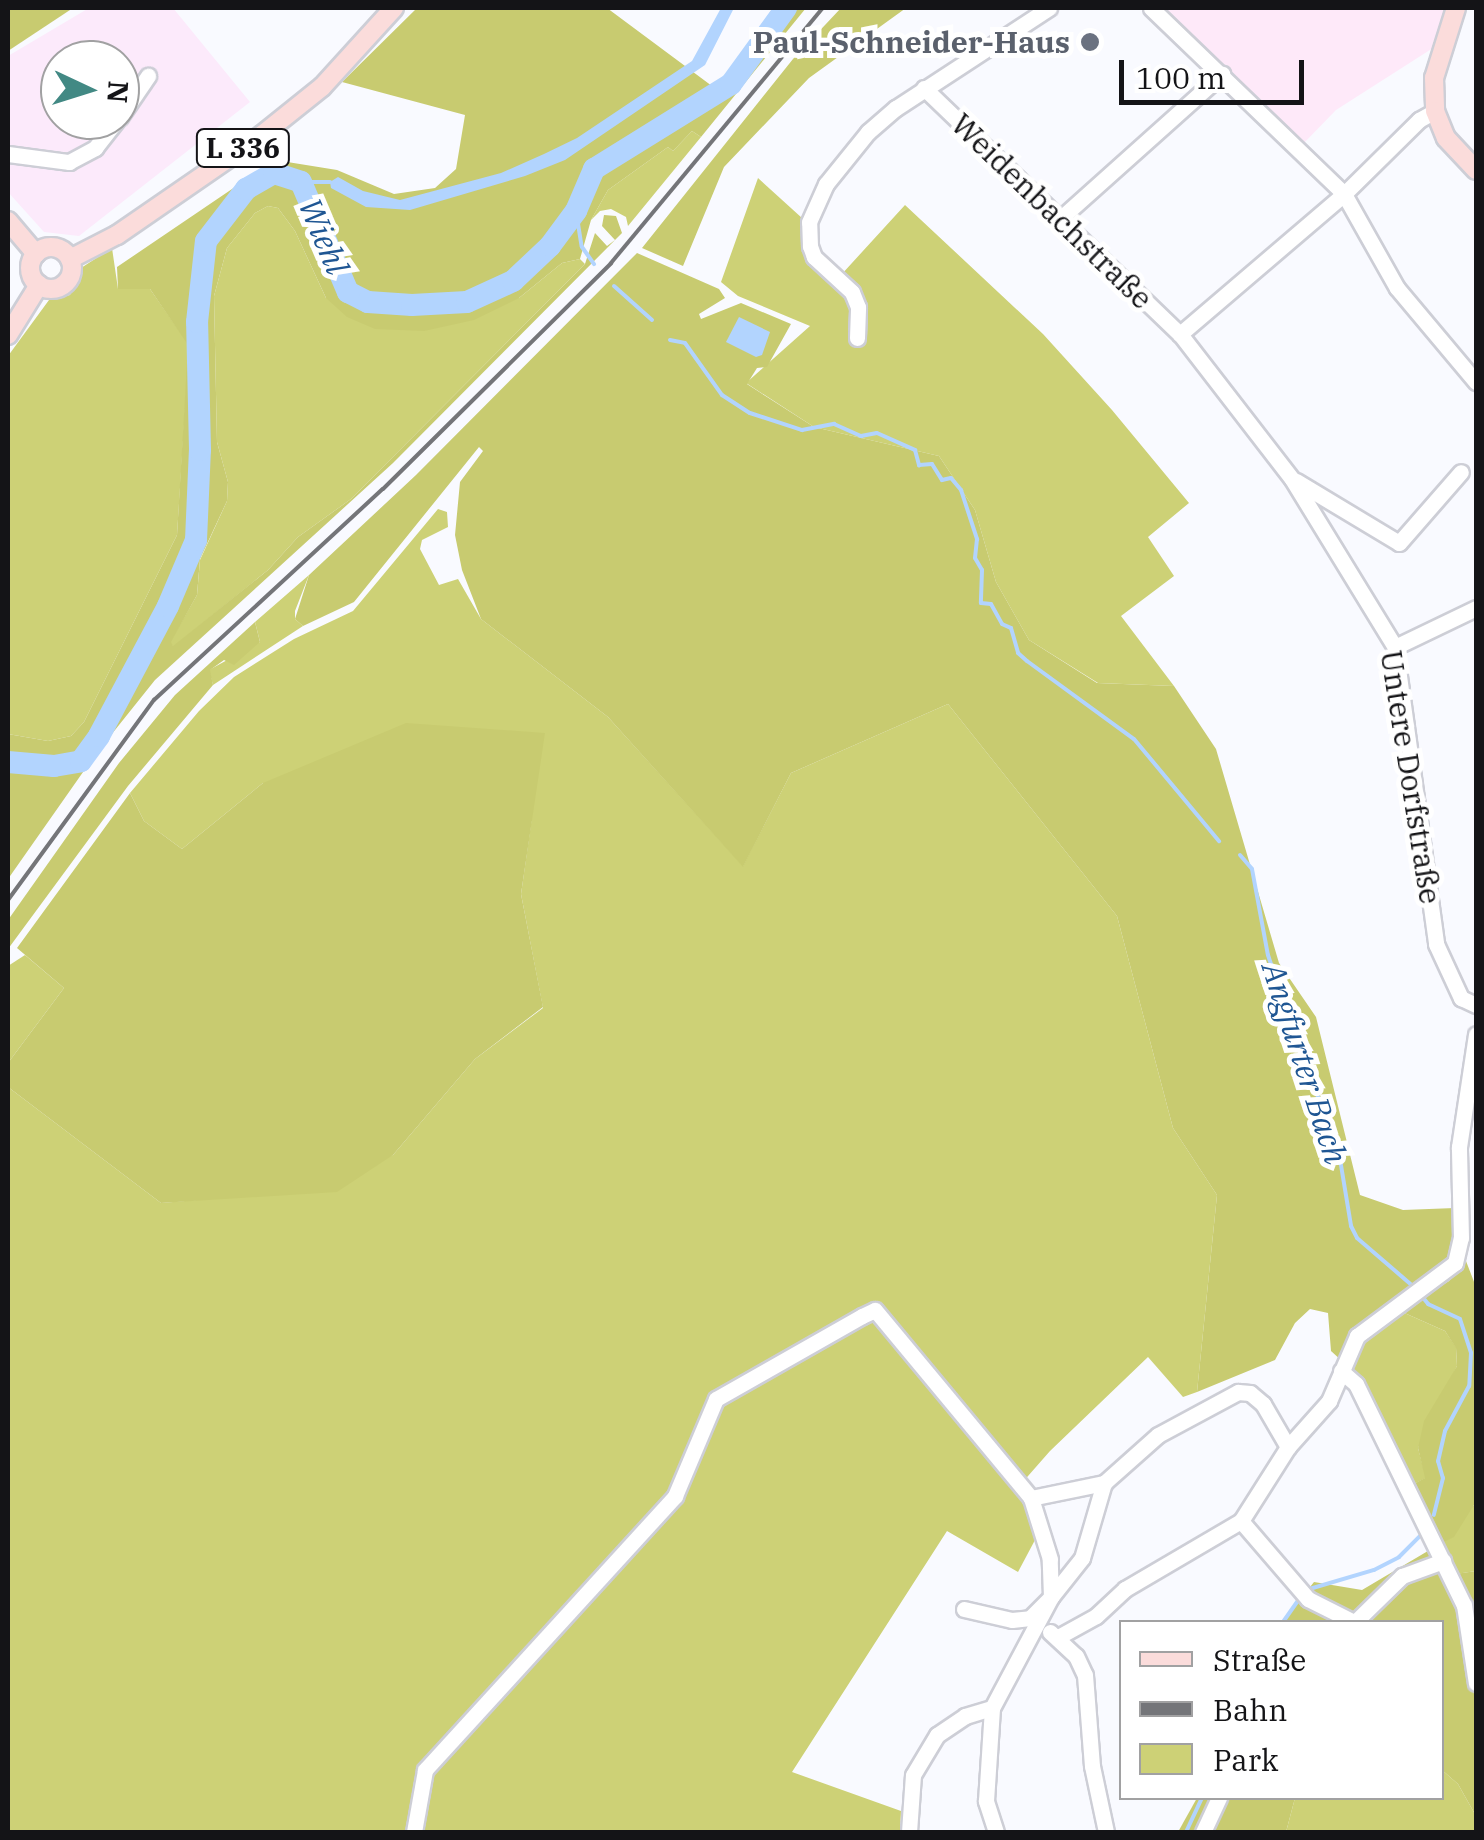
<!DOCTYPE html>
<html>
<head>
<meta charset="utf-8">
<style>
  body { margin:0 }
  #map { position:relative; width:1484px; height:1840px; overflow:hidden; background:#f9faff; font-family:"IBM Plex Serif",serif }
  div>[style] { position:absolute }
  .commercial>* { inset:0; background:#fceafb }
  .education>* { inset:0; background:#fee9f9 }
  .green>* { inset:0; background:#cdd176 }
  .forest>* { inset:0; background:#c8cb70 }
  .water>* { inset:0; background:#b2d4fe }
  .stream>* { height:4px; margin:-2px; padding:0 2px; transform-origin:2px; border-radius:2px; background:#b2d4fe }
  .river>* { height:22px; margin:-11px; padding:0 11px; transform-origin:11px; border-radius:11px; background:#b2d4fe }
  .roads { filter:drop-shadow(2px 0 #cdced6) drop-shadow(-2px 0 #cdced6) drop-shadow(0 2px #cdced6) drop-shadow(0 -2px #cdced6) }
  .minor>* { height:15px; margin:-7.5px; padding:0 7.5px; transform-origin:7.5px; border-radius:7.5px; background:#fff }
  .major>* { height:18px; margin:-9px; padding:0 9px; transform-origin:9px; border-radius:9px; background:#fbdcdb }
  .major>.ring { margin:-9px; padding:0; box-sizing:content-box; background:none; border:18px solid #fbdcdb; border-radius:50% }
  .rail>* { height:4px; margin:-2px; padding:0 2px; transform-origin:2px; border-radius:2px; background:#747579 }
  .dots>* { width:28px; height:28px; translate:-50% -50%; box-sizing:border-box; border:5px solid #fff; border-radius:50% }
  span { translate:-50% -50%; white-space:nowrap; text-align:center; line-height:1.15; -webkit-text-stroke:10px #fff; paint-order:stroke }
  .shield-label span { padding:2px 8px; background:#fff; border:2px solid; border-radius:8px; -webkit-text-stroke-width:0 }
  .shield-label { font-size:28px; color:#141417; font-weight:700 }
  .worship-label { font-size:30px; color:#5b616d; font-weight:700 }
  .right { translate:-100% -50%; text-align:right }
  .street-label { font-size:30px; color:#141417 }
  .water-label { font-size:32px; color:#1f5693; font-style:italic }
  .frame { position:absolute; inset:0; border:10px solid #141417; pointer-events:none }
  .legend { position:absolute; left:1119px; top:1620px; width:325px; height:180px; box-sizing:border-box; background:#fff; border:2px solid #a1a1a2; margin:0; padding:12px 18px; list-style:none; font-size:30px; color:#141417 }
  .legend li { display:flex; align-items:center; gap:20px; height:50px }
  .legend b { width:50px; border:2px solid #a1a1a2 }
  .north { position:absolute; left:40px; top:40px; width:100px; height:100px; box-sizing:border-box; background:#fff; border:2px solid #a1a1a2; border-radius:50%; rotate:94deg; font-size:28px; font-weight:700; line-height:40px; text-align:center; color:#141417 }
  .north::after { content:''; display:block; margin:auto; width:35px; height:45px; background:#428984; clip-path:polygon(50% 0,100% 100%,50% 72%,0 100%) }
  .scale { position:absolute; left:1119px; top:60px; width:185px; height:45px; box-sizing:border-box; border:5px solid #141417; border-top:0; padding-left:12px; font-size:30px; line-height:35px; white-space:nowrap; color:#141417; -webkit-text-stroke:8px #fff; paint-order:stroke }
</style>
</head>
<body>
<div id="map">
  <div class="commercial">
    <div style="clip-path:polygon(evenodd,89px 8px,173px 8px,250px 102px,79px 236px,44px 232px,8px 192px,8px 56px,89px 8px,60px 60px,120px 60px,120px 120px,60px 120px,60px 60px)"></div>
  </div>
  <div class="education">
    <div style="clip-path:polygon(1161px 8px,1447px 8px,1433px 48px,1336px 110px,1303px 144px)"></div>
  </div>
  <div class="green">
    <div style="clip-path:polygon(692px 131px,701px 137px,628px 226px,626px 217px,611px 209px,600px 211px,591px 220px,608px 190px,668px 147px,673px 151px)"></div>
    <div style="clip-path:polygon(758px 178px,813px 228px,814px 247px,841px 275px,905px 205px,1043px 334px,1112px 410px,1189px 503px,1148px 537px,1174px 576px,1121px 616px,1174px 686px,1098px 683px,1029px 640px,996px 582px,975px 510px,939px 456px,814px 427px,746px 383px,810px 326px,738px 296px,721px 282px)"></div>
    <div style="clip-path:polygon(268px 206px,278px 208px,295px 231px,326px 298px,519px 298px,562px 263px,580px 259px,585px 264px,351px 499px,298px 537px,268px 570px,173px 647px,170px 642px,197px 595px,200px 560px,227px 501px,228px 482px,217px 442px,214px 296px,227px 248px,255px 213px)"></div>
    <div style="clip-path:polygon(112px 248px,118px 289px,150px 289px,189px 345px,177px 535px,84px 722px,71px 736px,48px 741px,8px 734px,8px 356px,49px 300px,70px 295px,81px 268px)"></div>
    <div style="clip-path:polygon(438px 509px,447px 512px,448px 527px,422px 540px,420px 549px,439px 585px,458px 579px,481px 619px,608px 717px,743px 866px,791px 773px,948px 704px,1117px 916px,1173px 1128px,1217px 1195px,1197px 1392px,1183px 1397px,1148px 1357px,1050px 1451px,1021px 1484px,1035px 1540px,1018px 1572px,947px 1531px,792px 1772px,901px 1811px,900px 1832px,8px 1832px,8px 1087px,161px 1203px,221px 1198px,393px 1155px,475px 1059px,543px 1008px,521px 894px,532px 817px,263px 783px,182px 849px,144px 821px,130px 793px,199px 711px,234px 677px,294px 639px,353px 611px)"></div>
    <div style="clip-path:polygon(309px 575px,295px 611px,295px 619px,303px 626px,213px 685px,209px 670px,260px 642px,255px 622px)"></div>
    <div style="clip-path:polygon(25px 955px,64px 988px,8px 1063px,8px 966px)"></div>
    <div style="clip-path:polygon(1400px 1311px,1445px 1331px,1456px 1347px,1457px 1366px,1418px 1448px,1426px 1478px,1410px 1486px,1353px 1370px,1353px 1355px,1360px 1341px)"></div>
    <div style="clip-path:polygon(1476px 1485px,1476px 1571px,1456px 1574px,1438px 1545px,1474px 1505px)"></div>
    <div style="clip-path:polygon(1442px 1770px,1458px 1784px,1476px 1816px,1476px 1832px,1286px 1832px,1295px 1798px,1442px 1798px)"></div>
  </div>
  <div class="forest">
    <div style="clip-path:polygon(8px 8px,73px 8px,8px 51px)"></div>
    <div style="clip-path:polygon(417px 8px,607px 8px,716px 89px,773px 8px,806px 8px,701px 137px,692px 131px,673px 151px,668px 147px,608px 190px,591px 220px,580px 259px,562px 263px,519px 298px,474px 320px,424px 331px,375px 329px,347px 317px,326px 298px,295px 231px,278px 208px,268px 206px,255px 213px,227px 248px,214px 296px,217px 442px,228px 482px,227px 501px,200px 559px,197px 595px,171px 642px,173px 646px,268px 570px,298px 537px,351px 499px,585px 264px,595px 233px,607px 246px,615px 240px,602px 226px,604px 215px,616px 216px,622px 233px,393px 463px,155px 680px,95px 755px,8px 879px,8px 734px,48px 741px,71px 736px,84px 722px,177px 535px,188px 345px,150px 289px,118px 289px,117px 267px,275px 160px,337px 170px,394px 194px,435px 188px,456px 169px,465px 115px,342px 82px)"></div>
    <div style="clip-path:polygon(841px 8px,906px 8px,809px 78px,724px 167px,683px 266px,642px 248px,793px 59px)"></div>
    <div style="clip-path:polygon(637px 253px,719px 289px,725px 298px,699px 314px,701px 319px,741px 303px,791px 324px,767px 367px,757px 368px,747px 384px,814px 427px,939px 456px,975px 510px,996px 582px,1029px 640px,1097px 683px,1174px 686px,1216px 749px,1279px 963px,1316px 1017px,1360px 1195px,1403px 1210px,1455px 1208px,1458px 1239px,1452px 1256px,1413px 1287px,1342px 1361px,1331px 1351px,1328px 1313px,1310px 1309px,1295px 1323px,1275px 1360px,1197px 1392px,1217px 1195px,1173px 1128px,1117px 916px,948px 704px,791px 773px,743px 867px,608px 717px,481px 619px,462px 570px,455px 535px,460px 482px,483px 451px,479px 447px,354px 602px,303px 626px,295px 619px,309px 575px,416px 475px)"></div>
    <div style="clip-path:polygon(255px 622px,260px 642px,234px 665px,224px 660px,210px 670px,213px 685px,128px 786px,8px 949px,8px 920px,119px 763px,175px 695px)"></div>
    <div style="clip-path:polygon(406px 723px,545px 733px,521px 894px,543px 1007px,475px 1059px,393px 1155px,337px 1192px,161px 1203px,8px 1087px,8px 1063px,64px 988px,17px 948px,130px 793px,144px 821px,182px 849px,263px 783px)"></div>
    <div style="clip-path:polygon(1466px 1261px,1476px 1287px,1476px 1485px,1474px 1505px,1454px 1537px,1438px 1545px,1455px 1574px,1476px 1571px,1476px 1816px,1458px 1784px,1442px 1770px,1442px 1622px,1282px 1622px,1314px 1582px,1362px 1590px,1438px 1545px,1410px 1486px,1425px 1478px,1418px 1448px,1424px 1421px,1457px 1366px,1456px 1348px,1445px 1331px,1400px 1311px,1449px 1281px)"></div>
    <div style="clip-path:polygon(1197px 1798px,1295px 1798px,1286px 1832px,1178px 1832px)"></div>
  </div>
  <div class="water">
    <div style="clip-path:polygon(721px 8px,734px 8px,705px 65px,565px 160px,525px 176px,410px 210px,366px 207px,331px 188px,330px 182px,338px 177px,363px 191px,400px 200px,501px 173px,544px 154px,577px 138px,692px 61px)"></div>
    <div style="clip-path:polygon(739px 317px,770px 332px,762px 355px,756px 357px,726px 342px)"></div>
  </div>
  <div class="stream">
    <div style="left:301px;top:182px;width:29px"></div>
    <div style="left:576px;top:211px;width:36px;rotate:81deg"></div>
    <div style="left:582px;top:247px;width:21px;rotate:55deg"></div>
    <div style="left:614px;top:286px;width:51px;rotate:41.8deg"></div>
    <div style="left:670px;top:340px;width:15px;rotate:11deg"></div>
    <div style="left:685px;top:343px;width:64px;rotate:54.6deg"></div>
    <div style="left:722px;top:395px;width:33px;rotate:33deg"></div>
    <div style="left:750px;top:413px;width:55px;rotate:18.1deg"></div>
    <div style="left:802px;top:430px;width:33px;rotate:-11deg"></div>
    <div style="left:834px;top:424px;width:30px;rotate:24deg"></div>
    <div style="left:861px;top:436px;width:16px;rotate:-11deg"></div>
    <div style="left:877px;top:433px;width:42px;rotate:24.1deg"></div>
    <div style="left:915px;top:450px;width:16px;rotate:75deg"></div>
    <div style="left:919px;top:465px;width:13px;rotate:-4deg"></div>
    <div style="left:932px;top:464px;width:19px;rotate:58deg"></div>
    <div style="left:942px;top:480px;width:9px;rotate:-13deg"></div>
    <div style="left:951px;top:478px;width:16px;rotate:50deg"></div>
    <div style="left:961px;top:490px;width:52px;rotate:71.9deg"></div>
    <div style="left:977px;top:539px;width:19px;rotate:96deg"></div>
    <div style="left:975px;top:558px;width:14px;rotate:60deg"></div>
    <div style="left:982px;top:570px;width:33px;rotate:92deg"></div>
    <div style="left:981px;top:603px;width:10px;rotate:6deg"></div>
    <div style="left:991px;top:604px;width:23px;rotate:61deg"></div>
    <div style="left:1002px;top:624px;width:10px;rotate:24deg"></div>
    <div style="left:1011px;top:628px;width:26px;rotate:74deg"></div>
    <div style="left:1018px;top:653px;width:12px;rotate:42deg"></div>
    <div style="left:1027px;top:661px;width:132px;rotate:36.1deg"></div>
    <div style="left:1134px;top:739px;width:133px;rotate:50.2deg"></div>
    <div style="left:1240px;top:855px;width:18px;rotate:49deg"></div>
    <div style="left:1252px;top:869px;width:87px;rotate:79.5deg"></div>
    <div style="left:1268px;top:955px;width:115px;rotate:71.7deg"></div>
    <div style="left:1304px;top:1064px;width:84px;rotate:66.8deg"></div>
    <div style="left:1337px;top:1141px;width:86px;rotate:80.6deg"></div>
    <div style="left:1351px;top:1226px;width:13px;rotate:63deg"></div>
    <div style="left:1357px;top:1238px;width:75px;rotate:40.7deg"></div>
    <div style="left:1420px;top:1294px;width:13px;rotate:51deg"></div>
    <div style="left:1428px;top:1304px;width:35px;rotate:25deg"></div>
    <div style="left:1460px;top:1319px;width:36px;rotate:72deg"></div>
    <div style="left:1471px;top:1353px;width:33px;rotate:93deg"></div>
    <div style="left:1469px;top:1386px;width:51px;rotate:118.1deg"></div>
    <div style="left:1445px;top:1431px;width:31px;rotate:103deg"></div>
    <div style="left:1438px;top:1461px;width:18px;rotate:74deg"></div>
    <div style="left:1443px;top:1478px;width:38px;rotate:104deg"></div>
    <div style="left:1306px;top:1590px;width:71px;rotate:-16.4deg"></div>
    <div style="left:1374px;top:1570px;width:28px;rotate:-27deg"></div>
    <div style="left:1399px;top:1557px;width:33px;rotate:-45deg"></div>
    <div style="left:1283px;top:1622px;width:29px;rotate:-55deg"></div>
    <div style="left:1186px;top:1832px;width:38px;rotate:-65deg"></div>
  </div>
  <div class="river">
    <div style="left:8px;top:762px;width:46px;rotate:5deg"></div>
    <div style="left:54px;top:766px;width:27px;rotate:-10deg"></div>
    <div style="left:81px;top:761px;width:31px;rotate:-54deg"></div>
    <div style="left:99px;top:736px;width:147px;rotate:-62deg"></div>
    <div style="left:168px;top:606px;width:72px;rotate:-67deg"></div>
    <div style="left:196px;top:540px;width:90px;rotate:-87.5deg"></div>
    <div style="left:200px;top:450px;width:128px;rotate:-91.3deg"></div>
    <div style="left:197px;top:322px;width:81px;rotate:-83.7deg"></div>
    <div style="left:206px;top:241px;width:66px;rotate:-52.4deg"></div>
    <div style="left:246px;top:189px;width:32px;rotate:-30deg"></div>
    <div style="left:274px;top:173px;width:28px;rotate:18deg"></div>
    <div style="left:301px;top:182px;width:120px;rotate:66.9deg"></div>
    <div style="left:348px;top:292px;width:22px;rotate:27deg"></div>
    <div style="left:368px;top:302px;width:44px;rotate:3.9deg"></div>
    <div style="left:412px;top:305px;width:55px;rotate:-3.1deg"></div>
    <div style="left:467px;top:302px;width:51px;rotate:-24.5deg"></div>
    <div style="left:513px;top:281px;width:51px;rotate:-43.4deg"></div>
    <div style="left:550px;top:246px;width:44px;rotate:-53.4deg"></div>
    <div style="left:576px;top:211px;width:46px;rotate:-66.8deg"></div>
    <div style="left:594px;top:169px;width:161px;rotate:-31.8deg"></div>
    <div style="left:731px;top:84px;width:94px;rotate:-54.1deg"></div>
  </div>
  <div class="roads">
    <div class="minor">
      <div style="left:1151px;top:8px;width:268px;rotate:43.9deg"></div>
      <div style="left:1344px;top:194px;width:216px;rotate:139.5deg"></div>
      <div style="left:1180px;top:334px;width:183px;rotate:52.3deg"></div>
      <div style="left:1292px;top:479px;width:197px;rotate:58.5deg"></div>
      <div style="left:1395px;top:647px;width:300px;rotate:82.1deg"></div>
      <div style="left:1436px;top:944px;width:60px;rotate:65.2deg"></div>
      <div style="left:1461px;top:998px;width:17px;rotate:25deg"></div>
      <div style="left:924px;top:88px;width:355px;rotate:43.9deg"></div>
      <div style="left:1435px;top:111px;width:18px;rotate:151deg"></div>
      <div style="left:1419px;top:120px;width:105px;rotate:135.4deg"></div>
      <div style="left:1344px;top:194px;width:108px;rotate:60.6deg"></div>
      <div style="left:1397px;top:288px;width:123px;rotate:50deg"></div>
      <div style="left:120px;top:117px;width:50px;rotate:-55.7deg"></div>
      <div style="left:8px;top:154px;width:62px;rotate:7.5deg"></div>
      <div style="left:69px;top:162px;width:30px;rotate:-28deg"></div>
      <div style="left:95px;top:148px;width:36px;rotate:-52deg"></div>
      <div style="left:1062px;top:217px;width:215px;rotate:-41.8deg"></div>
      <div style="left:857px;top:338px;width:31px;rotate:-88deg"></div>
      <div style="left:858px;top:307px;width:16px;rotate:-112deg"></div>
      <div style="left:852px;top:292px;width:52px;rotate:-137.4deg"></div>
      <div style="left:814px;top:257px;width:12px;rotate:-110deg"></div>
      <div style="left:810px;top:246px;width:24px;rotate:-92deg"></div>
      <div style="left:809px;top:222px;width:42px;rotate:-65.9deg"></div>
      <div style="left:826px;top:184px;width:67px;rotate:-51.1deg"></div>
      <div style="left:868px;top:132px;width:37px;rotate:-41deg"></div>
      <div style="left:896px;top:108px;width:183px;rotate:-33.2deg"></div>
      <div style="left:1296px;top:481px;width:120px;rotate:31deg"></div>
      <div style="left:1399px;top:543px;width:94px;rotate:-48.9deg"></div>
      <div style="left:1395px;top:647px;width:90px;rotate:-25.7deg"></div>
      <div style="left:1341px;top:1371px;width:20px;rotate:41deg"></div>
      <div style="left:1356px;top:1384px;width:246px;rotate:64deg"></div>
      <div style="left:1464px;top:1605px;width:79px;rotate:81.3deg"></div>
      <div style="left:1241px;top:1521px;width:103px;rotate:49.3deg"></div>
      <div style="left:1308px;top:1599px;width:51px;rotate:26.6deg"></div>
      <div style="left:964px;top:1609px;width:49px;rotate:12.9deg"></div>
      <div style="left:1012px;top:1620px;width:18px;rotate:-6deg"></div>
      <div style="left:1030px;top:1618px;width:30px;rotate:-45deg"></div>
      <div style="left:1051px;top:1597px;width:38px;rotate:-92deg"></div>
      <div style="left:1050px;top:1559px;width:64px;rotate:-107.3deg"></div>
      <div style="left:1355px;top:1622px;width:66px;rotate:-44.4deg"></div>
      <div style="left:1402px;top:1576px;width:44px;rotate:-20.1deg"></div>
      <div style="left:1050px;top:1632px;width:35px;rotate:43deg"></div>
      <div style="left:1076px;top:1656px;width:21px;rotate:65deg"></div>
      <div style="left:1085px;top:1675px;width:91px;rotate:85.6deg"></div>
      <div style="left:1092px;top:1766px;width:67px;rotate:78deg"></div>
      <div style="left:1058px;top:1637px;width:43px;rotate:-28.9deg"></div>
      <div style="left:1096px;top:1616px;width:40px;rotate:-43deg"></div>
      <div style="left:1125px;top:1589px;width:134px;rotate:-30.4deg"></div>
      <div style="left:1241px;top:1521px;width:88px;rotate:-57.6deg"></div>
      <div style="left:1288px;top:1447px;width:62px;rotate:-48.3deg"></div>
      <div style="left:1329px;top:1401px;width:71px;rotate:-66.7deg"></div>
      <div style="left:1357px;top:1336px;width:122px;rotate:-36.7deg"></div>
      <div style="left:1455px;top:1263px;width:26px;rotate:-77deg"></div>
      <div style="left:1461px;top:1238px;width:91px;rotate:-91.3deg"></div>
      <div style="left:1459px;top:1147px;width:114px;rotate:-81.4deg"></div>
      <div style="left:414px;top:1832px;width:63px;rotate:-79.9deg"></div>
      <div style="left:425px;top:1770px;width:371px;rotate:-47.6deg"></div>
      <div style="left:675px;top:1496px;width:105px;rotate:-67.1deg"></div>
      <div style="left:716px;top:1399px;width:168px;rotate:-29.6deg"></div>
      <div style="left:862px;top:1316px;width:14px;rotate:-25deg"></div>
      <div style="left:875px;top:1310px;width:244px;rotate:50.3deg"></div>
      <div style="left:1031px;top:1498px;width:75px;rotate:-11.6deg"></div>
      <div style="left:909px;top:1832px;width:57px;rotate:-86deg"></div>
      <div style="left:913px;top:1775px;width:47px;rotate:-59deg"></div>
      <div style="left:937px;top:1735px;width:34px;rotate:-34deg"></div>
      <div style="left:965px;top:1716px;width:28px;rotate:-17deg"></div>
      <div style="left:996px;top:1832px;width:33px;rotate:-108deg"></div>
      <div style="left:986px;top:1801px;width:93px;rotate:-86.3deg"></div>
      <div style="left:992px;top:1708px;width:126px;rotate:-62deg"></div>
      <div style="left:1051px;top:1597px;width:50px;rotate:-51.5deg"></div>
      <div style="left:1082px;top:1558px;width:78px;rotate:-73.7deg"></div>
      <div style="left:1104px;top:1483px;width:72px;rotate:-41.6deg"></div>
      <div style="left:1158px;top:1435px;width:91px;rotate:-28.3deg"></div>
      <div style="left:1238px;top:1392px;width:12px;rotate:5deg"></div>
      <div style="left:1250px;top:1393px;width:17px;rotate:40deg"></div>
      <div style="left:1263px;top:1404px;width:50px;rotate:59.8deg"></div>
      <div style="left:1203px;top:1832px;width:38px;rotate:-65deg"></div>
    </div>
    <div class="major">
      <div style="left:1456px;top:8px;width:73px;rotate:107.4deg"></div>
      <div style="left:1434px;top:78px;width:33px;rotate:88deg"></div>
      <div style="left:1435px;top:111px;width:29px;rotate:68deg"></div>
      <div style="left:1446px;top:138px;width:44px;rotate:46.8deg"></div>
      <div style="left:8px;top:221px;width:43px;rotate:49.7deg"></div>
      <div class="ring" style="left:30px;top:247px;width:24px;height:24px"></div>
      <div style="left:70px;top:259px;width:53px;rotate:-27.1deg"></div>
      <div style="left:117px;top:235px;width:176px;rotate:-34.6deg"></div>
      <div style="left:262px;top:135px;width:77px;rotate:-38.7deg"></div>
      <div style="left:322px;top:87px;width:107px;rotate:-47.7deg"></div>
      <div style="left:8px;top:335px;width:59px;rotate:-58.2deg"></div>
    </div>
  </div>
  <div class="rail">
    <div style="left:8px;top:900px;width:248px;rotate:-53.9deg"></div>
    <div style="left:154px;top:700px;width:311px;rotate:-42.7deg"></div>
    <div style="left:383px;top:489px;width:321px;rotate:-44.7deg"></div>
    <div style="left:611px;top:263px;width:332px;rotate:-50.3deg"></div>
  </div>
  <div class="dots">
    <div style="left:1090px;top:42px;background:#6b7280"></div>
  </div>
  <div class="shield-label">
    <span style="left:243px;top:148px">L 336</span>
  </div>
  <div class="worship-label">
    <span class="right" style="left:1070px;top:42px">Paul-Schneider-Haus</span>
  </div>
  <div class="street-label">
    <span style="left:1052px;top:211px;rotate:44deg">Weidenbachstraße</span>
    <span style="left:1411px;top:777px;rotate:81deg">Untere Dorfstraße</span>
  </div>
  <div class="water-label">
    <span style="left:324px;top:236px;rotate:67deg">Wiehl</span>
    <span style="left:1305px;top:1063px;rotate:72deg">Angfurter Bach</span>
  </div>
  <div class="frame"></div>
  <ul class="legend">
  <li><b style="height:12px;background:#fbdcdb"></b>Straße</li>
  <li><b style="height:12px;background:#747579"></b>Bahn</li>
  <li><b style="height:28px;background:#cdd176"></b>Park</li>
  </ul>
  <div class="north">N</div>
  <div class="scale">100 m</div>
</div>
</body>
</html>
